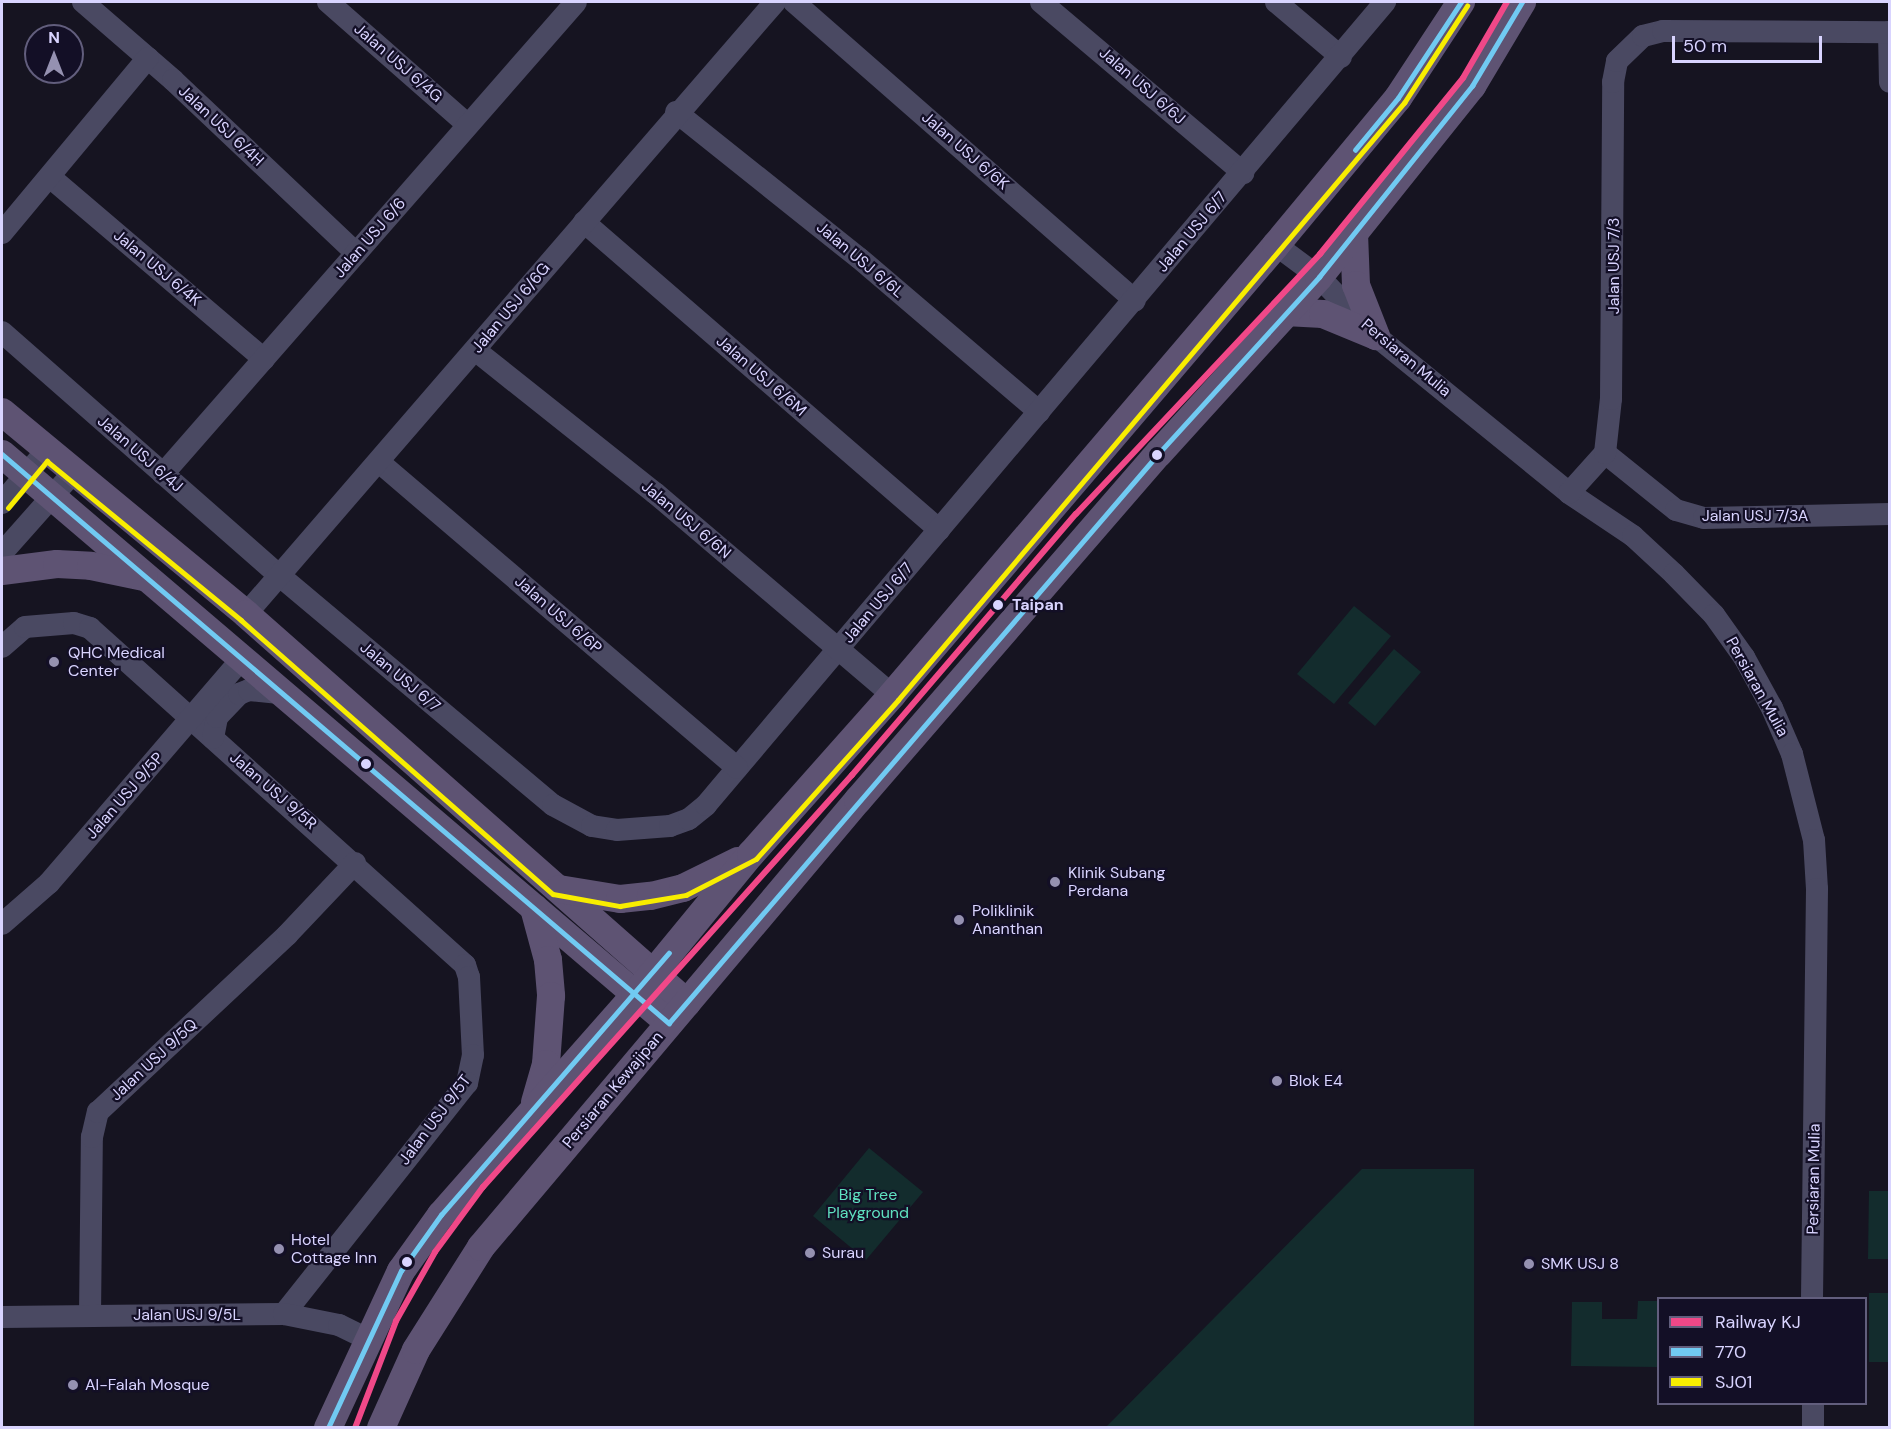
<!DOCTYPE html>
<html>
<head>
<meta charset="utf-8">
<style>
  body { margin:0 }
  #map { position:relative; width:1891px; height:1429px; overflow:hidden; background:#161421; font-family:"DM Sans",sans-serif }
  div>[style] { position:absolute }
  .green>* { inset:0; background:#132c2d }
  .minor>* { height:22px; margin:-11px; padding:0 11px; transform-origin:11px; border-radius:11px; background:#4a4962 }
  .major>* { height:28px; margin:-14px; padding:0 14px; transform-origin:14px; border-radius:14px; background:#5e5373 }
  .bus-1>* { height:4.5px; margin:-2.25px; padding:0 2.25px; transform-origin:2.25px; border-radius:2.25px; background:#71caf2 }
  .bus-2>* { height:4.5px; margin:-2.25px; padding:0 2.25px; transform-origin:2.25px; border-radius:2.25px; background:#f8ed00 }
  .rail-1>* { height:6px; margin:-3px; padding:0 3px; transform-origin:3px; border-radius:3px; background:#f04888 }
  .dots>* { width:16px; height:16px; translate:-50% -50%; box-sizing:border-box; border:3px solid #130f26; border-radius:50% }
  span { translate:-50% -50%; white-space:nowrap; text-align:center; line-height:1.15; -webkit-text-stroke:4.5px #130f26; paint-order:stroke }
  .street-label { font-size:16px; color:#d9d4ff }
  .stop-label { font-size:16px; color:#d9d4ff; font-weight:700 }
  .left { translate:0 -50%; text-align:left }
  .poi-label { font-size:16px; color:#d9d4ff }
  .park-label { font-size:16px; color:#5fe0c0 }
  .frame { position:absolute; inset:0; border:3px solid #d9d4ff; pointer-events:none }
  .legend { position:absolute; left:1657px; top:1297px; width:210px; height:108px; box-sizing:border-box; background:#130f26; border:2px solid #625e7d; margin:0; padding:8px 10px; list-style:none; font-size:18px; color:#d9d4ff }
  .legend li { display:flex; align-items:center; gap:12px; height:30px }
  .legend b { width:30px; border:2px solid #625e7d }
  .north { position:absolute; left:24px; top:24px; width:60px; height:60px; box-sizing:border-box; background:#130f26; border:2px solid #625e7d; border-radius:50%; rotate:0deg; font-size:16px; font-weight:700; line-height:24px; text-align:center; color:#d9d4ff }
  .north::after { content:''; display:block; margin:auto; width:21px; height:27px; background:#9591b1; clip-path:polygon(50% 0,100% 100%,50% 72%,0 100%) }
  .scale { position:absolute; left:1672px; top:36px; width:150px; height:27px; box-sizing:border-box; border:3px solid #d9d4ff; border-top:0; padding-left:8px; font-size:18px; line-height:21px; white-space:nowrap; color:#d9d4ff; -webkit-text-stroke:4px #130f26; paint-order:stroke }
</style>
</head>
<body>
<div id="map">
  <div class="green">
    <div style="clip-path:polygon(1354px 606px,1391px 636px,1334px 704px,1297px 674px)"></div>
    <div style="clip-path:polygon(1394px 649px,1421px 672px,1375px 726px,1348px 703px)"></div>
    <div style="clip-path:polygon(869px 1148px,923px 1192px,866px 1260px,813px 1216px)"></div>
    <div style="clip-path:polygon(1362px 1169px,1474px 1169px,1474px 1427px,1106px 1427px)"></div>
    <div style="clip-path:polygon(1869px 1191px,1889px 1191px,1889px 1259px,1868px 1259px)"></div>
    <div style="clip-path:polygon(1869px 1293px,1889px 1293px,1889px 1362px,1869px 1362px)"></div>
    <div style="clip-path:polygon(1638px 1301px,1658px 1301px,1658px 1367px,1571px 1366px,1572px 1302px,1602px 1302px,1602px 1319px,1637px 1319px)"></div>
  </div>
  <div class="minor">
    <div style="left:83px;top:2px;width:119px;rotate:40.9deg"></div>
    <div style="left:173px;top:80px;width:252px;rotate:43.4deg"></div>
    <div style="left:328px;top:2px;width:186px;rotate:41.3deg"></div>
    <div style="left:794px;top:2px;width:453px;rotate:41.2deg"></div>
    <div style="left:1041px;top:2px;width:265px;rotate:40.2deg"></div>
    <div style="left:1276px;top:2px;width:85px;rotate:40.2deg"></div>
    <div style="left:1889px;top:32px;width:50px;rotate:88.9deg"></div>
    <div style="left:676px;top:112px;width:234px;rotate:38.6deg"></div>
    <div style="left:859px;top:258px;width:237px;rotate:40.5deg"></div>
    <div style="left:50px;top:177px;width:281px;rotate:40.4deg"></div>
    <div style="left:584px;top:222px;width:470px;rotate:40.9deg"></div>
    <div style="left:2px;top:233px;width:228px;rotate:-50.2deg"></div>
    <div style="left:1276px;top:245px;width:54px;rotate:36.7deg"></div>
    <div style="left:1319px;top:277px;width:82px;rotate:46deg"></div>
    <div style="left:1376px;top:336px;width:249px;rotate:39.1deg"></div>
    <div style="left:1569px;top:493px;width:77px;rotate:33.9deg"></div>
    <div style="left:1633px;top:536px;width:56px;rotate:42.8deg"></div>
    <div style="left:1674px;top:574px;width:57px;rotate:45.7deg"></div>
    <div style="left:1714px;top:615px;width:52px;rotate:54.5deg"></div>
    <div style="left:1744px;top:657px;width:58px;rotate:61.2deg"></div>
    <div style="left:1772px;top:708px;width:50px;rotate:66.5deg"></div>
    <div style="left:1792px;top:754px;width:89px;rotate:75.7deg"></div>
    <div style="left:1814px;top:840px;width:49px;rotate:86.5deg"></div>
    <div style="left:1817px;top:889px;width:409px;rotate:90.7deg"></div>
    <div style="left:2px;top:332px;width:370px;rotate:41.3deg"></div>
    <div style="left:280px;top:576px;width:356px;rotate:40deg"></div>
    <div style="left:553px;top:805px;width:44px;rotate:28.3deg"></div>
    <div style="left:592px;top:826px;width:25px;rotate:9deg"></div>
    <div style="left:617px;top:830px;width:53px;rotate:-4.3deg"></div>
    <div style="left:670px;top:826px;width:20px;rotate:-20deg"></div>
    <div style="left:689px;top:819px;width:22px;rotate:-39deg"></div>
    <div style="left:706px;top:805px;width:1052px;rotate:-49.78deg"></div>
    <div style="left:475px;top:350px;width:230px;rotate:38.5deg"></div>
    <div style="left:655px;top:493px;width:311px;rotate:40.4deg"></div>
    <div style="left:1605px;top:453px;width:91px;rotate:38.8deg"></div>
    <div style="left:1676px;top:510px;width:29px;rotate:16deg"></div>
    <div style="left:1704px;top:518px;width:186px;rotate:-1.2deg"></div>
    <div style="left:379px;top:462px;width:471px;rotate:40.5deg"></div>
    <div style="left:163px;top:474px;width:627px;rotate:-48.81deg"></div>
    <div style="left:1569px;top:493px;width:54px;rotate:-48deg"></div>
    <div style="left:1605px;top:453px;width:54px;rotate:-83.7deg"></div>
    <div style="left:1611px;top:399px;width:317px;rotate:-89.6deg"></div>
    <div style="left:1613px;top:82px;width:21px;rotate:-79deg"></div>
    <div style="left:1617px;top:61px;width:36px;rotate:-44deg"></div>
    <div style="left:1643px;top:36px;width:21px;rotate:-14deg"></div>
    <div style="left:1663px;top:31px;width:227px;rotate:0.3deg"></div>
    <div style="left:2px;top:503px;width:68px;rotate:-49.8deg"></div>
    <div style="left:2px;top:553px;width:107px;rotate:-48.4deg"></div>
    <div style="left:246px;top:614px;width:809px;rotate:-49.16deg"></div>
    <div style="left:2px;top:647px;width:30px;rotate:-41deg"></div>
    <div style="left:25px;top:627px;width:49px;rotate:-4.7deg"></div>
    <div style="left:74px;top:623px;width:17px;rotate:17deg"></div>
    <div style="left:90px;top:628px;width:504px;rotate:41.94deg"></div>
    <div style="left:465px;top:965px;width:13px;rotate:72deg"></div>
    <div style="left:469px;top:977px;width:78px;rotate:87.1deg"></div>
    <div style="left:473px;top:1055px;width:29px;rotate:102deg"></div>
    <div style="left:467px;top:1083px;width:295px;rotate:128.4deg"></div>
    <div style="left:213px;top:738px;width:21px;rotate:-79deg"></div>
    <div style="left:217px;top:717px;width:32px;rotate:-46deg"></div>
    <div style="left:239px;top:694px;width:11px;rotate:-22deg"></div>
    <div style="left:249px;top:690px;width:28px;rotate:6deg"></div>
    <div style="left:2px;top:924px;width:62px;rotate:-41.1deg"></div>
    <div style="left:49px;top:883px;width:294px;rotate:-49.3deg"></div>
    <div style="left:90px;top:1316px;width:179px;rotate:-89.4deg"></div>
    <div style="left:92px;top:1137px;width:26px;rotate:-77deg"></div>
    <div style="left:98px;top:1112px;width:259px;rotate:-43.1deg"></div>
    <div style="left:287px;top:935px;width:99px;rotate:-46.6deg"></div>
    <div style="left:2px;top:1317px;width:282px;rotate:-0.6deg"></div>
    <div style="left:284px;top:1314px;width:56px;rotate:11.3deg"></div>
    <div style="left:339px;top:1325px;width:32px;rotate:26deg"></div>
    <div style="left:1813px;top:1404px;width:24px;rotate:90deg"></div>
  </div>
  <div class="major">
    <div style="left:1354px;top:233px;width:52px;rotate:87.8deg"></div>
    <div style="left:1356px;top:285px;width:55px;rotate:68.6deg"></div>
    <div style="left:1285px;top:312px;width:38px;rotate:3deg"></div>
    <div style="left:1323px;top:314px;width:57px;rotate:22.5deg"></div>
    <div style="left:2px;top:412px;width:317px;rotate:39.6deg"></div>
    <div style="left:246px;top:614px;width:588px;rotate:41.42deg"></div>
    <div style="left:2px;top:454px;width:877px;rotate:40.47deg"></div>
    <div style="left:2px;top:571px;width:55px;rotate:-7.3deg"></div>
    <div style="left:57px;top:564px;width:34px;rotate:3deg"></div>
    <div style="left:91px;top:566px;width:54px;rotate:11.7deg"></div>
    <div style="left:559px;top:889px;width:62px;rotate:9.3deg"></div>
    <div style="left:620px;top:899px;width:31px;rotate:-6deg"></div>
    <div style="left:651px;top:896px;width:33px;rotate:-14deg"></div>
    <div style="left:683px;top:888px;width:61px;rotate:-26.1deg"></div>
    <div style="left:534px;top:908px;width:54px;rotate:74.9deg"></div>
    <div style="left:548px;top:960px;width:36px;rotate:85deg"></div>
    <div style="left:551px;top:996px;width:68px;rotate:94.2deg"></div>
    <div style="left:546px;top:1064px;width:40px;rotate:106deg"></div>
    <div style="left:328px;top:1428px;width:173px;rotate:-65.1deg"></div>
    <div style="left:401px;top:1271px;width:69px;rotate:-54.5deg"></div>
    <div style="left:441px;top:1215px;width:293px;rotate:-48.6deg"></div>
    <div style="left:635px;top:995px;width:183px;rotate:-50.6deg"></div>
    <div style="left:751px;top:854px;width:213px;rotate:-48.4deg"></div>
    <div style="left:892px;top:695px;width:592px;rotate:-49.52deg"></div>
    <div style="left:1276px;top:245px;width:191px;rotate:-50.3deg"></div>
    <div style="left:1398px;top:98px;width:115px;rotate:-56.7deg"></div>
    <div style="left:381px;top:1428px;width:85px;rotate:-65.8deg"></div>
    <div style="left:416px;top:1350px;width:122px;rotate:-57.7deg"></div>
    <div style="left:481px;top:1247px;width:585px;rotate:-49.86deg"></div>
    <div style="left:858px;top:800px;width:459px;rotate:-49.1deg"></div>
    <div style="left:1159px;top:453px;width:238px;rotate:-47.7deg"></div>
    <div style="left:1319px;top:277px;width:245px;rotate:-51.3deg"></div>
    <div style="left:1472px;top:86px;width:98px;rotate:-59.2deg"></div>
  </div>
  <div class="bus-1">
    <div style="left:1355px;top:150px;width:67px;rotate:-50.4deg"></div>
    <div style="left:1398px;top:98px;width:115px;rotate:-56.7deg"></div>
    <div style="left:2px;top:454px;width:877px;rotate:40.47deg"></div>
    <div style="left:669px;top:1023px;width:752px;rotate:-49.32deg"></div>
    <div style="left:1159px;top:453px;width:238px;rotate:-47.7deg"></div>
    <div style="left:1319px;top:277px;width:245px;rotate:-51.3deg"></div>
    <div style="left:1472px;top:86px;width:98px;rotate:-59.2deg"></div>
    <div style="left:328px;top:1428px;width:173px;rotate:-65.1deg"></div>
    <div style="left:401px;top:1271px;width:69px;rotate:-54.5deg"></div>
    <div style="left:441px;top:1215px;width:347px;rotate:-49deg"></div>
  </div>
  <div class="bus-2">
    <div style="left:8px;top:508px;width:61px;rotate:-50.3deg"></div>
    <div style="left:47px;top:461px;width:251px;rotate:39.3deg"></div>
    <div style="left:241px;top:620px;width:415px;rotate:41.3deg"></div>
    <div style="left:553px;top:894px;width:68px;rotate:10.2deg"></div>
    <div style="left:620px;top:906px;width:67px;rotate:-9.5deg"></div>
    <div style="left:686px;top:895px;width:79px;rotate:-27.2deg"></div>
    <div style="left:756px;top:859px;width:213px;rotate:-48.2deg"></div>
    <div style="left:898px;top:700px;width:783px;rotate:-49.72deg"></div>
    <div style="left:1404px;top:103px;width:116px;rotate:-57deg"></div>
  </div>
  <div class="rail-1">
    <div style="left:355px;top:1428px;width:115px;rotate:-69deg"></div>
    <div style="left:396px;top:1321px;width:79px;rotate:-60.5deg"></div>
    <div style="left:435px;top:1252px;width:81px;rotate:-53.6deg"></div>
    <div style="left:483px;top:1187px;width:553px;rotate:-48.15deg"></div>
    <div style="left:852px;top:775px;width:344px;rotate:-49.4deg"></div>
    <div style="left:1076px;top:514px;width:357px;rotate:-46.8deg"></div>
    <div style="left:1320px;top:254px;width:227px;rotate:-50.9deg"></div>
    <div style="left:1463px;top:78px;width:88px;rotate:-59.9deg"></div>
  </div>
  <div class="dots">
    <div style="left:1157px;top:455px;background:#d9d4ff"></div>
    <div style="left:998px;top:605px;background:#d9d4ff"></div>
    <div style="left:54px;top:662px;background:#9591b1"></div>
    <div style="left:366px;top:764px;background:#d9d4ff"></div>
    <div style="left:1055px;top:882px;background:#9591b1"></div>
    <div style="left:959px;top:920px;background:#9591b1"></div>
    <div style="left:1277px;top:1081px;background:#9591b1"></div>
    <div style="left:279px;top:1249px;background:#9591b1"></div>
    <div style="left:810px;top:1253px;background:#9591b1"></div>
    <div style="left:407px;top:1262px;background:#d9d4ff"></div>
    <div style="left:1529px;top:1264px;background:#9591b1"></div>
    <div style="left:73px;top:1385px;background:#9591b1"></div>
  </div>
  <div class="street-label">
    <span style="left:398px;top:63px;rotate:41deg">Jalan USJ 6/4G</span>
    <span style="left:1142px;top:86px;rotate:41deg">Jalan USJ 6/6J</span>
    <span style="left:221px;top:126px;rotate:43deg">Jalan USJ 6/4H</span>
    <span style="left:965px;top:151px;rotate:41deg">Jalan USJ 6/6K</span>
    <span style="left:1192px;top:232px;rotate:-50deg">Jalan USJ 6/7</span>
    <span style="left:370px;top:238px;rotate:-49deg">Jalan USJ 6/6</span>
    <span style="left:860px;top:260px;rotate:40deg">Jalan USJ 6/6L</span>
    <span style="left:1614px;top:266px;rotate:-90deg">Jalan USJ 7/3</span>
    <span style="left:157px;top:268px;rotate:40deg">Jalan USJ 6/4K</span>
    <span style="left:511px;top:308px;rotate:-50deg">Jalan USJ 6/6G</span>
    <span style="left:1406px;top:358px;rotate:40deg">Persiaran Mulia</span>
    <span style="left:761px;top:376px;rotate:41deg">Jalan USJ 6/6M</span>
    <span style="left:140px;top:454px;rotate:41deg">Jalan USJ 6/4J</span>
    <span style="left:1755px;top:516px">Jalan USJ 7/3A</span>
    <span style="left:686px;top:520px;rotate:40deg">Jalan USJ 6/6N</span>
    <span style="left:878px;top:603px;rotate:-50deg">Jalan USJ 6/7</span>
    <span style="left:558px;top:615px;rotate:41deg">Jalan USJ 6/6P</span>
    <span style="left:400px;top:677px;rotate:40deg">Jalan USJ 6/7</span>
    <span style="left:1757px;top:687px;rotate:61deg">Persiaran Mulia</span>
    <span style="left:273px;top:791px;rotate:41deg">Jalan USJ 9/5R</span>
    <span style="left:125px;top:796px;rotate:-49deg">Jalan USJ 9/5P</span>
    <span style="left:154px;top:1060px;rotate:-43deg">Jalan USJ 9/5Q</span>
    <span style="left:613px;top:1090px;rotate:-50deg">Persiaran Kewajipan</span>
    <span style="left:435px;top:1120px;rotate:-53deg">Jalan USJ 9/5T</span>
    <span style="left:1814px;top:1179px;rotate:-89deg">Persiaran Mulia</span>
    <span style="left:187px;top:1315px">Jalan USJ 9/5L</span>
  </div>
  <div class="stop-label">
    <span class="left" style="left:1012px;top:605px">Taipan</span>
  </div>
  <div class="poi-label">
    <span class="left" style="left:68px;top:662px">QHC Medical<br>Center</span>
    <span class="left" style="left:1068px;top:882px">Klinik Subang<br>Perdana</span>
    <span class="left" style="left:972px;top:920px">Poliklinik<br>Ananthan</span>
    <span class="left" style="left:1289px;top:1081px">Blok E4</span>
    <span class="left" style="left:291px;top:1249px">Hotel<br>Cottage Inn</span>
    <span class="left" style="left:822px;top:1253px">Surau</span>
    <span class="left" style="left:1541px;top:1264px">SMK USJ 8</span>
    <span class="left" style="left:85px;top:1385px">Al-Falah Mosque</span>
  </div>
  <div class="park-label">
    <span style="left:868px;top:1204px">Big Tree<br>Playground</span>
  </div>
  <div class="frame"></div>
  <ul class="legend">
  <li><b style="height:8px;background:#f04888"></b>Railway KJ</li>
  <li><b style="height:8px;background:#71caf2"></b>770</li>
  <li><b style="height:8px;background:#f8ed00"></b>SJ01</li>
  </ul>
  <div class="north">N</div>
  <div class="scale">50 m</div>
</div>
</body>
</html>
